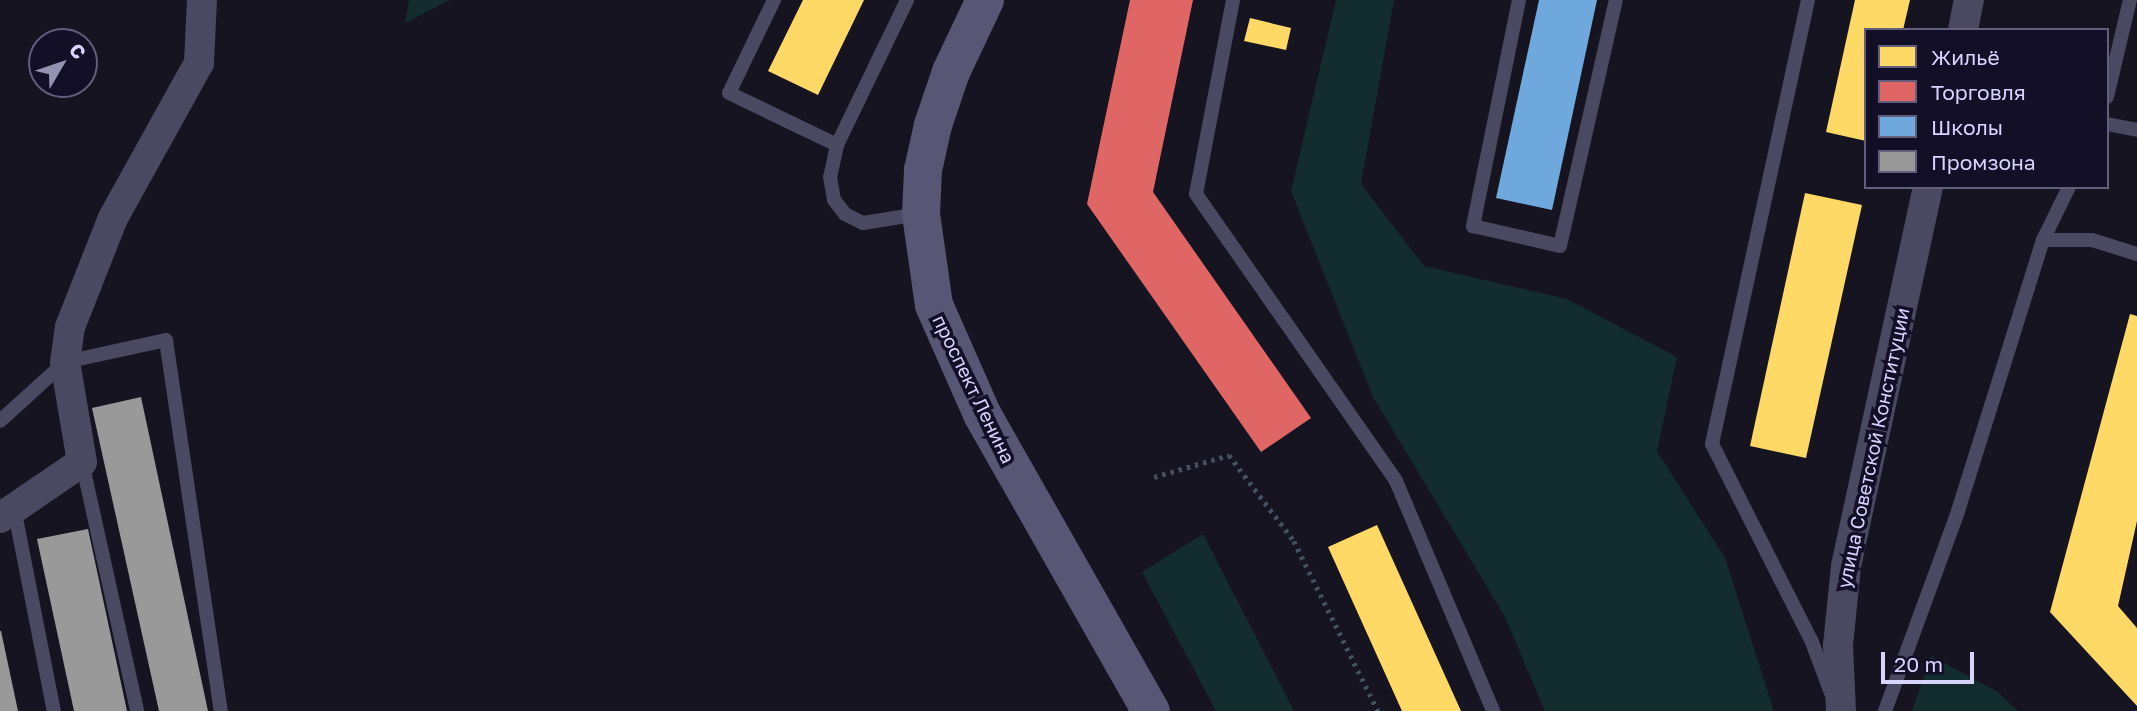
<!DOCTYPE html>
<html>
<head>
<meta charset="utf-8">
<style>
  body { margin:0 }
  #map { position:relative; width:2137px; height:711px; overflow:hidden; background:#161421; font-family:"Golos Text",sans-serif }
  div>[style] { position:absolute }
  .green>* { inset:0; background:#132c2d }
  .homes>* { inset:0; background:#ffd966 }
  .shops>* { inset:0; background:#e06666 }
  .schools>* { inset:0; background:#6fa8dc }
  .industry>* { inset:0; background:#999 }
  .path>* { height:4.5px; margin-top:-2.25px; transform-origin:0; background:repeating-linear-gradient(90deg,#44505f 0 3.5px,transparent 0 8.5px) }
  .lane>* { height:14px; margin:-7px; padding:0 7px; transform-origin:7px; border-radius:7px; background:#4a4962 }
  .street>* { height:30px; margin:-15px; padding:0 15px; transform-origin:15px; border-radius:15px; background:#4a4962 }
  .secondary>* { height:38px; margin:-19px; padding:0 19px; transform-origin:19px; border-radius:19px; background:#575674 }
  span { translate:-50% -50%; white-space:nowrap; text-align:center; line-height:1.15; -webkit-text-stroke:7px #130f26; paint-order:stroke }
  .street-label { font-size:19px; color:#d9d4ff }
  .legend { position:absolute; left:1864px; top:28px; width:245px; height:161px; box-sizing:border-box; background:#130f26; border:2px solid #625e7d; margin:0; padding:9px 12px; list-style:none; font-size:21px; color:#d9d4ff }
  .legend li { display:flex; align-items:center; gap:14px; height:35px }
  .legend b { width:35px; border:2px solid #625e7d }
  .north { position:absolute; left:28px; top:28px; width:70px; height:70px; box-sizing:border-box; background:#130f26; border:2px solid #625e7d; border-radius:50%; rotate:51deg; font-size:19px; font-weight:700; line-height:28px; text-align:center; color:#d9d4ff }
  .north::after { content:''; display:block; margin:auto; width:24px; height:32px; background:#9591b1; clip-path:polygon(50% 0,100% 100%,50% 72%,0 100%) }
  .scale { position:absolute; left:1881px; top:652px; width:93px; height:32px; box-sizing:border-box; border:4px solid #d9d4ff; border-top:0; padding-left:9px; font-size:21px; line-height:24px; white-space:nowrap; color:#d9d4ff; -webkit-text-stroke:5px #130f26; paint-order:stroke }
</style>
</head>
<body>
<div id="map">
  <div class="green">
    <div style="clip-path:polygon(409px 0,450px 0,405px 23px)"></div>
    <div style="clip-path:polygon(1336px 0,1394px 0,1361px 184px,1424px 266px,1567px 299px,1677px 357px,1657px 451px,1725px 558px,1774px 711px,1545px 711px,1505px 617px,1373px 397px,1291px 191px)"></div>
    <div style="clip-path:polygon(1203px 534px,1294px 711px,1216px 711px,1142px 572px)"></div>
    <div style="clip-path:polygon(1931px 656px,1998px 692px,2018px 711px,1912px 711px)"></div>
  </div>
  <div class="homes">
    <div style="clip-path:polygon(803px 0,864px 0,818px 95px,768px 71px)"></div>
    <div style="clip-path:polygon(1855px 0,1910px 0,1903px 30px,1866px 30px,1866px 141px,1826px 132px)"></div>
    <div style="clip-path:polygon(1250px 18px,1291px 28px,1286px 50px,1244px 41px)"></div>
    <div style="clip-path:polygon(1805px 193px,1862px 205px,1806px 458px,1750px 446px)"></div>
    <div style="clip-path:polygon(2130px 314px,2137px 316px,2137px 521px,2118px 606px,2137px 628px,2137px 706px,2050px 612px)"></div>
    <div style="clip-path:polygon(1377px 525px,1461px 711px,1402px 711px,1328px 547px)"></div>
  </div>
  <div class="shops">
    <div style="clip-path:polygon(1130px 0,1193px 0,1153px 192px,1311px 418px,1261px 452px,1087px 204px)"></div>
  </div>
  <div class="schools">
    <div style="clip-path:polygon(1539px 0,1597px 0,1552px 210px,1496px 198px)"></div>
  </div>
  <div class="industry">
    <div style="clip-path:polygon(141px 397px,208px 711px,159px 711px,92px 408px)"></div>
    <div style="clip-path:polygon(88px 529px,127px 711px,74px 711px,37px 539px)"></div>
    <div style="clip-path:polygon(0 631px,1px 631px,18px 711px,0 711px)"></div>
  </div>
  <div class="path">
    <div style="left:1154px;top:477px;width:78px;rotate:-16.3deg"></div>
    <div style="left:1229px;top:455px;width:108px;rotate:52.9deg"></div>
    <div style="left:1294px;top:541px;width:190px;rotate:63.7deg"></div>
  </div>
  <div class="lane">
    <div style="left:774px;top:0;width:103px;rotate:115.8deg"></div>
    <div style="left:729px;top:93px;width:120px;rotate:25.7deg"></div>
    <div style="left:837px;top:145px;width:33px;rotate:102deg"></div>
    <div style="left:830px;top:177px;width:23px;rotate:80deg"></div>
    <div style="left:834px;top:200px;width:18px;rotate:52deg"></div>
    <div style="left:845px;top:214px;width:20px;rotate:27deg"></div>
    <div style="left:863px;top:223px;width:57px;rotate:-9.1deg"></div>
    <div style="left:1233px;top:0;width:197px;rotate:100.8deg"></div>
    <div style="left:1196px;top:194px;width:350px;rotate:55.1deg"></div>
    <div style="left:1396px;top:481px;width:250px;rotate:67.1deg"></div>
    <div style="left:1519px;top:0;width:231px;rotate:101.5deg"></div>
    <div style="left:1473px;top:226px;width:89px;rotate:12.9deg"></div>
    <div style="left:1560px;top:246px;width:252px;rotate:-77.2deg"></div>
    <div style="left:1808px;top:0;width:454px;rotate:102.2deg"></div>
    <div style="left:1712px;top:444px;width:222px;rotate:63.2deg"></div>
    <div style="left:1812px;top:642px;width:54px;rotate:69.6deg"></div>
    <div style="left:2107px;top:97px;width:100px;rotate:-76.7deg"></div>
    <div style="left:2107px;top:124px;width:31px;rotate:11deg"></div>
    <div style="left:837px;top:145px;width:161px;rotate:-64.2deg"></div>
    <div style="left:2043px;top:240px;width:49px"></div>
    <div style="left:2092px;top:240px;width:47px;rotate:17.3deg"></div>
    <div style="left:0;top:421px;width:88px;rotate:-42.2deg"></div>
    <div style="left:65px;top:362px;width:103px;rotate:-12.3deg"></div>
    <div style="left:166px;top:340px;width:375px;rotate:81.6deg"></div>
    <div style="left:82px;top:462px;width:255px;rotate:77.5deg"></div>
    <div style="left:14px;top:508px;width:207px;rotate:78.9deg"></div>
    <div style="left:1885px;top:711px;width:213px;rotate:-69.9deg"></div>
    <div style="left:1958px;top:511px;width:284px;rotate:-72.6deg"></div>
    <div style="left:2043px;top:240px;width:59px;rotate:-63.9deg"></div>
  </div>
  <div class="street">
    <div style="left:1963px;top:30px;width:31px;rotate:-79deg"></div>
    <div style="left:0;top:518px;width:99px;rotate:-34.3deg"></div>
    <div style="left:82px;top:462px;width:101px;rotate:-99.6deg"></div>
    <div style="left:65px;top:362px;width:35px;rotate:-82deg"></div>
    <div style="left:70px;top:327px;width:117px;rotate:-68.5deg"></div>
    <div style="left:113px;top:218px;width:177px;rotate:-61deg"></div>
    <div style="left:199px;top:63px;width:63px;rotate:-87.3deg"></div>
    <div style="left:1841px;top:711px;width:66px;rotate:-92.6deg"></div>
    <div style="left:1838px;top:645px;width:79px;rotate:-84.2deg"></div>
    <div style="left:1846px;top:566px;width:388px;rotate:-77.8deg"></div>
  </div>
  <div class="secondary">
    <div style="left:985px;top:0;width:80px;rotate:115.3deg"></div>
    <div style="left:951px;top:72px;width:56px;rotate:108.8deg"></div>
    <div style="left:933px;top:125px;width:46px;rotate:102.5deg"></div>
    <div style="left:923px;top:170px;width:44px;rotate:92.6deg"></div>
    <div style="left:921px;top:214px;width:92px;rotate:81.9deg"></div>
    <div style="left:934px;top:305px;width:119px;rotate:66.2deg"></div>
    <div style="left:982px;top:414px;width:342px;rotate:60.4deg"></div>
  </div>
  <div class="street-label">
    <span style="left:974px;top:389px;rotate:64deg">проспект Ленина</span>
    <span style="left:1873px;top:448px;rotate:-78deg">улица Советской Конституции</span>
  </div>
  <ul class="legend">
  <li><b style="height:19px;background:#ffd966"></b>Жильё</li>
  <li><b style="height:19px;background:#e06666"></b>Торговля</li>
  <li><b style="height:19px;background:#6fa8dc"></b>Школы</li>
  <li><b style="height:19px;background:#999"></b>Промзона</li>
  </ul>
  <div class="north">С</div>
  <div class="scale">20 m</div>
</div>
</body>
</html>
